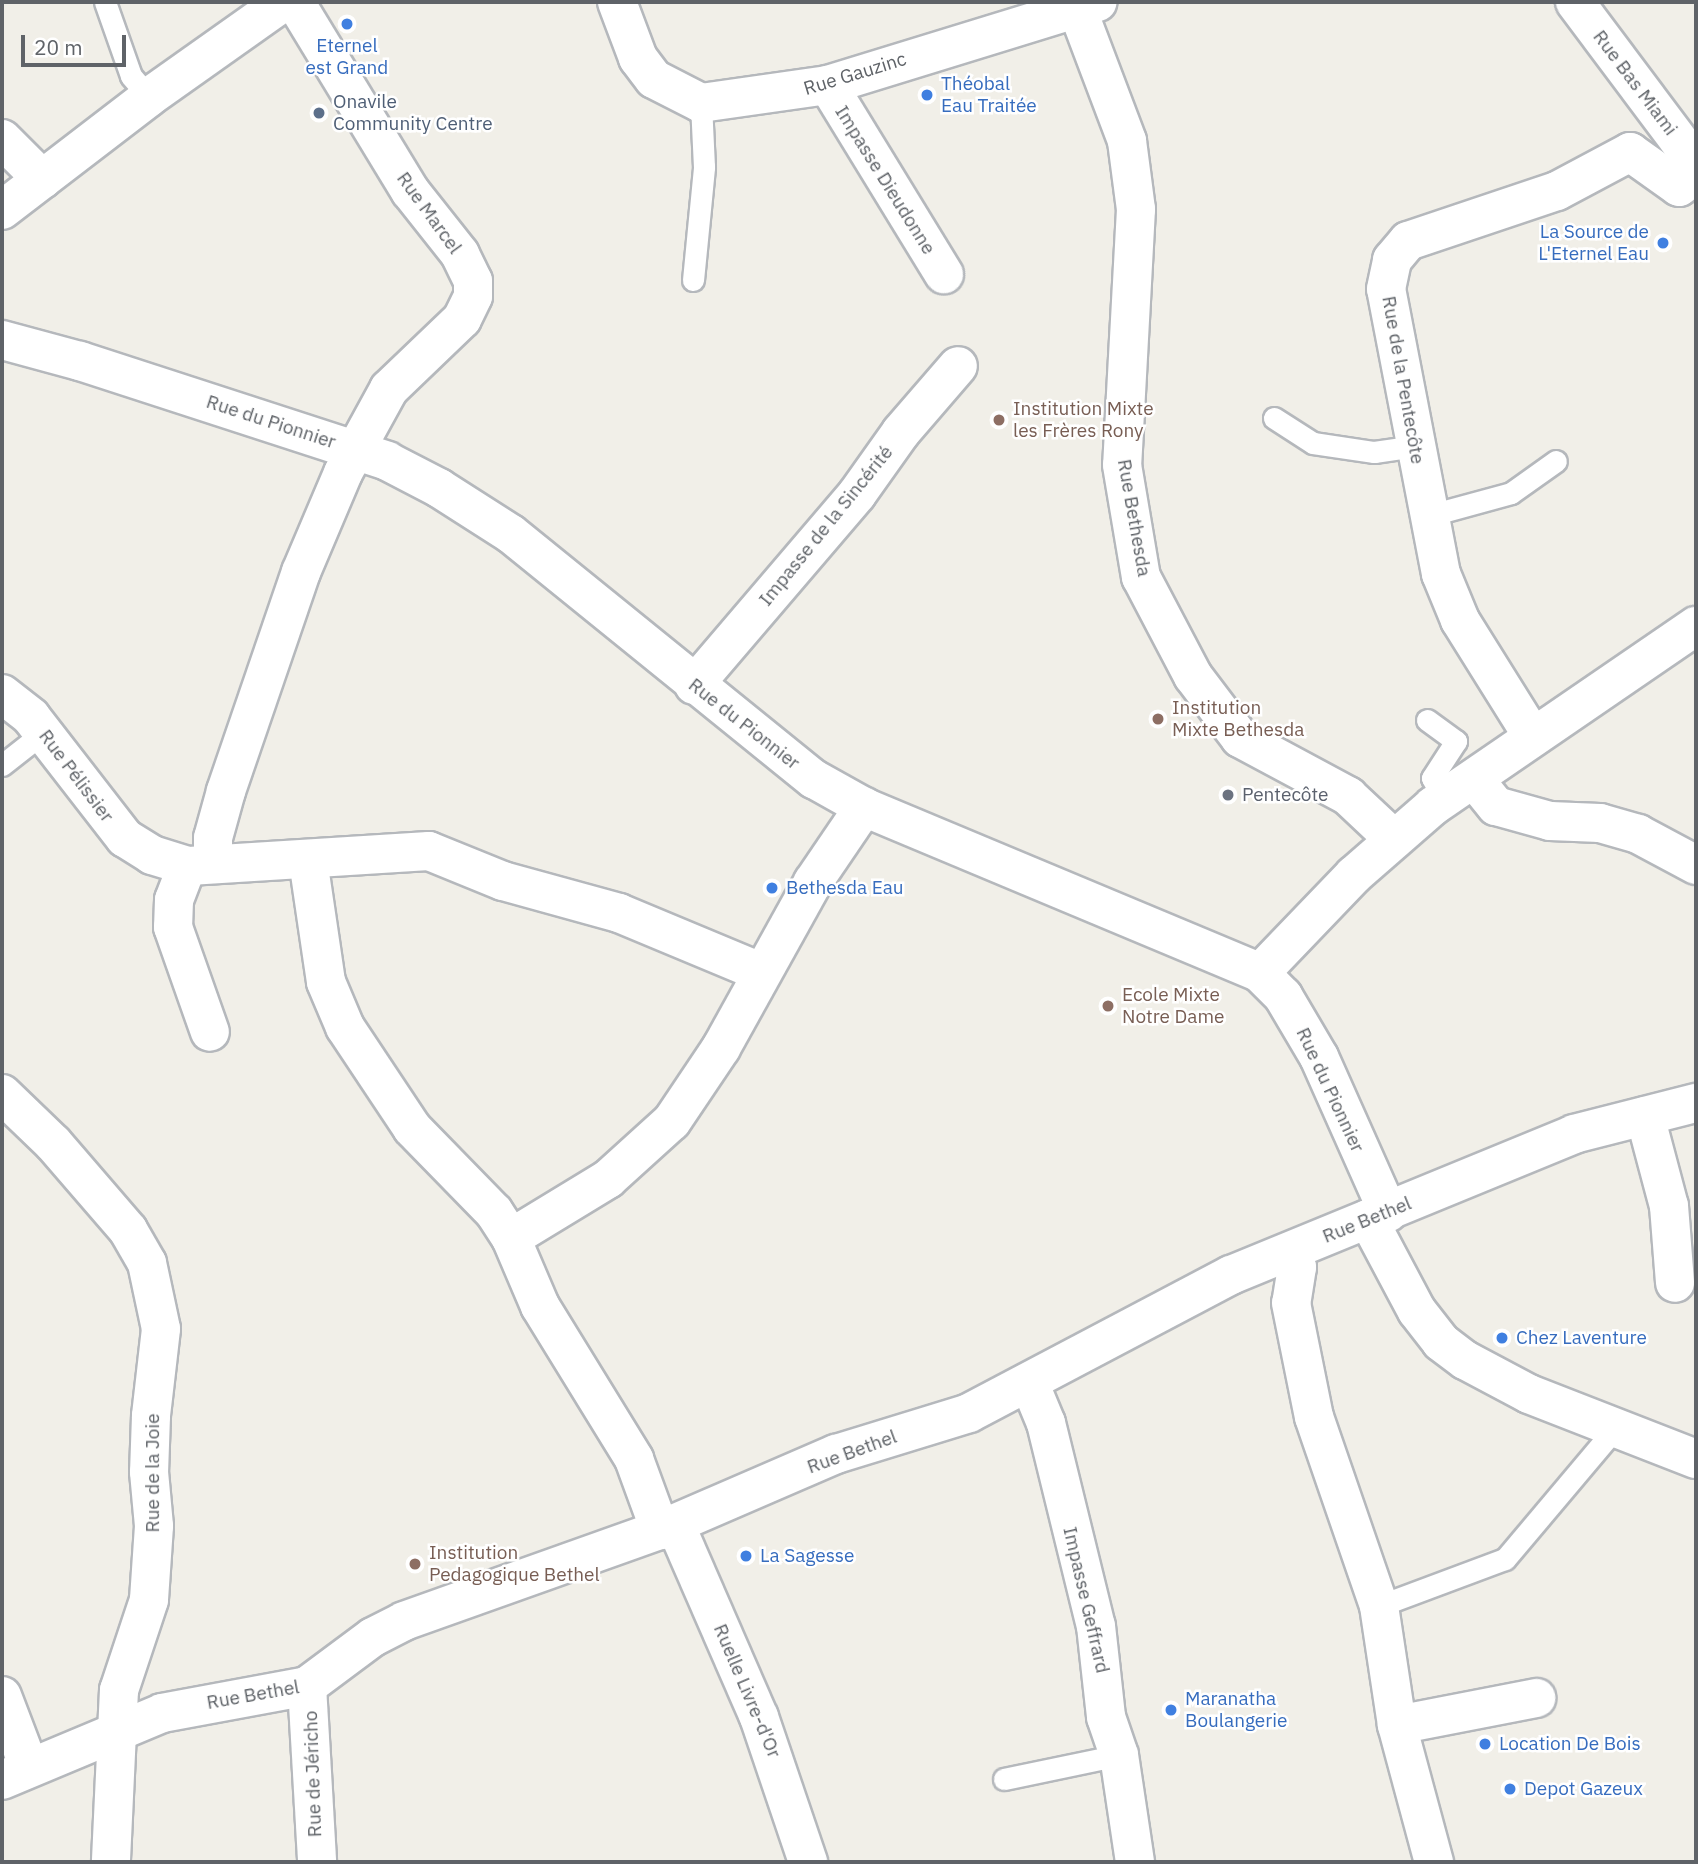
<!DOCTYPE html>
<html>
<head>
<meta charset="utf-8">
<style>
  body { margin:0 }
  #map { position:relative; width:1698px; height:1864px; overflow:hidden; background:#f1efe8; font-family:"IBM Plex Sans",sans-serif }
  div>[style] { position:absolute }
  .roads { filter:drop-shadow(2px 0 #b5b8bc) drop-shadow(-2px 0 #b5b8bc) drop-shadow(0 2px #b5b8bc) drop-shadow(0 -2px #b5b8bc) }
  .service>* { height:21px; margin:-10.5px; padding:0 10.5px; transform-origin:10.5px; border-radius:10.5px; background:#fff }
  .minor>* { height:38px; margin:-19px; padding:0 19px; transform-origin:19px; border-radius:19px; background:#fff }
  .dots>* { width:19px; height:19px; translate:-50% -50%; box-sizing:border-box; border:4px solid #fff; border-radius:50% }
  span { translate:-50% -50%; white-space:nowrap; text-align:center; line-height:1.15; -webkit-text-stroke:5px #fff; paint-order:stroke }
  .shop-label { font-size:19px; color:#366cbe }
  .left { translate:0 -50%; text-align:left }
  .right { translate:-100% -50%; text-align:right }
  .street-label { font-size:19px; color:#5f6368 }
  .service-label { font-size:19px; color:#4e5e75 }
  .education-label { font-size:19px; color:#785e54 }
  .worship-label { font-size:19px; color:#5b616d }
  .frame { position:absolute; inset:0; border:4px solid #5f6368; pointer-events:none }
  .scale { position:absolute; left:21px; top:35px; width:105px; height:32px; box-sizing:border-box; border:4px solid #5f6368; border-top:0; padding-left:9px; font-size:21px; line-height:24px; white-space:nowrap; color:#5f6368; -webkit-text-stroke:5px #fff; paint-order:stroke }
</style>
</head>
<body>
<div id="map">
  <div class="roads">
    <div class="service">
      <div style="left:105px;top:2px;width:78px;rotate:70.6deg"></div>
      <div style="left:131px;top:76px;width:28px;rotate:49deg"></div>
      <div style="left:693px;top:280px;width:114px;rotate:-84.4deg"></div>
      <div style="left:704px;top:167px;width:64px;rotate:-92.7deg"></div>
      <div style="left:1274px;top:418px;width:46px;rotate:32.7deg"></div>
      <div style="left:1313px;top:443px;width:62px;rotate:8.4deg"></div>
      <div style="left:1374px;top:452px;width:41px;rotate:-8.3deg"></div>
      <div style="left:1427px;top:516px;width:87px;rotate:-15.3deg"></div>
      <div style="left:1511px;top:493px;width:55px;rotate:-35.4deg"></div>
      <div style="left:1427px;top:720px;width:36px;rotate:36deg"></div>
      <div style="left:1456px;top:741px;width:44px;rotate:123deg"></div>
      <div style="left:1432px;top:778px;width:24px;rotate:60deg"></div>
      <div style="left:2px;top:765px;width:53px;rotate:-38.2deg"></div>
      <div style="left:1379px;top:1606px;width:134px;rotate:-20.5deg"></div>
      <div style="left:1505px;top:1559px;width:174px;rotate:-49.9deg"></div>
      <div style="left:1004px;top:1779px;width:117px;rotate:-11.8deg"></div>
    </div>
    <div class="minor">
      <div style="left:617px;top:2px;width:60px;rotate:69.4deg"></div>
      <div style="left:638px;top:58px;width:26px;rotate:53deg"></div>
      <div style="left:654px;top:79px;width:53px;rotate:27.1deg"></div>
      <div style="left:701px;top:103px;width:128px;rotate:-8.1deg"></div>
      <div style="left:828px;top:85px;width:282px;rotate:-17.1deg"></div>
      <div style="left:1575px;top:2px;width:202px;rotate:53.2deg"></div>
      <div style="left:1078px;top:11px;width:139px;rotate:69.3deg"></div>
      <div style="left:1127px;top:141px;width:69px;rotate:82.5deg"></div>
      <div style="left:1136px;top:209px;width:256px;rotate:93.1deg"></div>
      <div style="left:1122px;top:465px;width:114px;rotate:80.4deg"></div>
      <div style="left:1141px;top:577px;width:112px;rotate:62.3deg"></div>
      <div style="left:1193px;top:676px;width:78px;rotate:52.8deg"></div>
      <div style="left:1240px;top:738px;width:123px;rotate:28.2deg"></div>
      <div style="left:1348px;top:796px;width:63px;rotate:43.1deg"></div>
      <div style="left:828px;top:85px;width:222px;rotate:58.5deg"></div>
      <div style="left:2px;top:139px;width:57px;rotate:45deg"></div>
      <div style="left:2px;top:210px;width:185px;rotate:-37.5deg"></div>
      <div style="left:149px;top:97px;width:164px;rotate:-35.3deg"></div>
      <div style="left:2px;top:340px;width:81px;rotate:15.1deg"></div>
      <div style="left:80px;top:361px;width:323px;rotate:18deg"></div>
      <div style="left:387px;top:461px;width:59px;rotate:27.4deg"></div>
      <div style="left:439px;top:488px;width:85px;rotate:32.6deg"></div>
      <div style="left:511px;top:534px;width:390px;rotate:39deg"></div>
      <div style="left:814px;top:779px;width:57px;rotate:29.2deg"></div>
      <div style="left:864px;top:807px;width:429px;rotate:22.7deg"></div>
      <div style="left:1260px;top:973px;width:33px;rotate:45deg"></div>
      <div style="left:1283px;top:996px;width:71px;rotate:59.5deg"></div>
      <div style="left:1319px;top:1057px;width:170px;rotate:66deg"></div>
      <div style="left:694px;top:685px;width:251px;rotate:-49.5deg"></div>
      <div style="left:857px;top:494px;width:76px;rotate:-54.6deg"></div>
      <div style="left:901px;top:432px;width:87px;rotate:-49.2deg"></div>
      <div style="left:2px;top:694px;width:37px;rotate:38deg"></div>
      <div style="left:31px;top:717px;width:153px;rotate:52.2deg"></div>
      <div style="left:125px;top:838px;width:32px;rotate:32deg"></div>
      <div style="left:152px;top:855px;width:37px;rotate:17deg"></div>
      <div style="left:187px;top:866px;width:36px;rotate:111deg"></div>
      <div style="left:174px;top:900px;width:27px;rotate:92deg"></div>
      <div style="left:173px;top:927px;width:111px;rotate:70.6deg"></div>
      <div style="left:1533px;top:737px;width:138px;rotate:-122deg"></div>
      <div style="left:1460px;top:620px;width:50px;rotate:-112.4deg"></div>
      <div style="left:1441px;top:574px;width:290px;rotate:-100.9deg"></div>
      <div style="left:1386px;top:289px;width:30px;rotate:-78deg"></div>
      <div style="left:1392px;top:260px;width:25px;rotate:-50deg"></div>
      <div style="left:1408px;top:241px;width:157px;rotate:-18.6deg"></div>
      <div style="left:1557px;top:191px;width:83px;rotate:-28.1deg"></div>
      <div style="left:1630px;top:152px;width:60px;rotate:35.5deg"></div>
      <div style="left:1679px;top:187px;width:21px;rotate:-37deg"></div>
      <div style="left:1474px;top:779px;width:35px;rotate:51deg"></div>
      <div style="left:1496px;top:806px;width:56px;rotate:15.5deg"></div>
      <div style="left:1550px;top:821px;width:50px;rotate:2.3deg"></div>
      <div style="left:1600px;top:823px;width:40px;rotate:16deg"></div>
      <div style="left:1638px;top:834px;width:66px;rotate:28.1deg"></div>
      <div style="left:308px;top:860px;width:123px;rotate:81.6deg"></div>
      <div style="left:326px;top:982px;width:49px;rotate:67.1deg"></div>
      <div style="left:345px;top:1027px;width:121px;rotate:56.4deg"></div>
      <div style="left:412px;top:1128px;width:117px;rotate:45.7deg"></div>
      <div style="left:494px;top:1212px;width:31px;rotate:57deg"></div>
      <div style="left:511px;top:1238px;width:74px;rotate:66.9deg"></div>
      <div style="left:540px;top:1306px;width:180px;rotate:58.4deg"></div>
      <div style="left:634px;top:1459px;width:76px;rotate:69.9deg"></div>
      <div style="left:213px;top:863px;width:25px;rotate:-90deg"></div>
      <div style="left:213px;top:838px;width:49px;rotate:-74.5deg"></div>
      <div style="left:226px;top:791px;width:231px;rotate:-71.1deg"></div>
      <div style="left:301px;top:572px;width:108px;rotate:-67deg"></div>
      <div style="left:343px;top:473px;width:96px;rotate:-61.3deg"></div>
      <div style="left:389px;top:389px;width:101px;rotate:-43.8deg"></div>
      <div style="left:462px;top:319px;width:25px;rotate:-64deg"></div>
      <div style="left:473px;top:296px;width:15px;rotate:-90deg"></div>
      <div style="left:473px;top:281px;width:30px;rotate:-116deg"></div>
      <div style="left:460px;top:254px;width:80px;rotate:-128.4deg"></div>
      <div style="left:410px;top:191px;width:221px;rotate:-121.3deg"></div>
      <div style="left:189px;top:866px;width:240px;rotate:-3.6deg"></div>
      <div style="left:429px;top:851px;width:80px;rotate:22.1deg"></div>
      <div style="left:503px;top:881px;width:120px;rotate:15.4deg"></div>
      <div style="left:619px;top:913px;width:154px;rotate:22.6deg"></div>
      <div style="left:1260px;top:973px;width:136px;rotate:-46.2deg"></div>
      <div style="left:1354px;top:875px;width:105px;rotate:-41.1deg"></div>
      <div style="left:1433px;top:806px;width:319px;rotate:-34.4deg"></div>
      <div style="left:2px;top:1094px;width:71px;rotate:43.9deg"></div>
      <div style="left:53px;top:1143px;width:115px;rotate:49.2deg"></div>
      <div style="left:128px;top:1230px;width:38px;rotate:60deg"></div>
      <div style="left:147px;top:1263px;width:67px;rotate:78deg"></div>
      <div style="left:161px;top:1329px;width:88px;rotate:96.6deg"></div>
      <div style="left:151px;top:1416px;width:56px;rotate:92deg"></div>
      <div style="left:149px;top:1472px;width:54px;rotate:84.7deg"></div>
      <div style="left:154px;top:1526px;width:74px;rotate:93.9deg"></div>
      <div style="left:149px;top:1600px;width:95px;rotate:108.4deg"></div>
      <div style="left:119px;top:1690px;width:172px;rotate:92.7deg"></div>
      <div style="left:1645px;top:1116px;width:93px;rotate:75.1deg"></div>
      <div style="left:1669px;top:1206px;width:77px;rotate:85.5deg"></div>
      <div style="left:1368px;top:1219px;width:104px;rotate:62deg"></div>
      <div style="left:1417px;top:1311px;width:39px;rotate:52deg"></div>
      <div style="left:1441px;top:1342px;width:30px;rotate:37deg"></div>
      <div style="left:1465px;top:1360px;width:72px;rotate:28deg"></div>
      <div style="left:1529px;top:1394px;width:179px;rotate:21.3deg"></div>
      <div style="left:511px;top:1238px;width:114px;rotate:-31.3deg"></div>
      <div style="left:608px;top:1179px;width:86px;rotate:-42.2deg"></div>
      <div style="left:672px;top:1121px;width:88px;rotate:-56.1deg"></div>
      <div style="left:721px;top:1048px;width:190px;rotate:-61deg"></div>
      <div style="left:813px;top:882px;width:91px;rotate:-55.8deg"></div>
      <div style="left:1292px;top:1251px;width:17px;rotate:73deg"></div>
      <div style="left:1297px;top:1267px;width:36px;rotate:99deg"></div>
      <div style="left:1291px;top:1303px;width:116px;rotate:78.6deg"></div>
      <div style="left:1314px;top:1417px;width:200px;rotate:71deg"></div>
      <div style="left:1379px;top:1606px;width:120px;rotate:81.4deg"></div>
      <div style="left:1397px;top:1725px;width:142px;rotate:74.9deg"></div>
      <div style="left:1029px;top:1382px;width:44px;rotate:67.5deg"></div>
      <div style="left:1046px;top:1423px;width:209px;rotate:76.2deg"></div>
      <div style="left:1096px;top:1626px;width:92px;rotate:83.7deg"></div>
      <div style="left:1106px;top:1717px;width:40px;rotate:71.1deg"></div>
      <div style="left:1119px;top:1755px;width:108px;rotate:81.5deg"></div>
      <div style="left:675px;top:1524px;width:210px;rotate:66.5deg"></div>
      <div style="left:759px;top:1717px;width:153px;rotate:71.3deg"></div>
      <div style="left:307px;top:1686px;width:176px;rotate:86.7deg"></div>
      <div style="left:2px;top:1696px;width:76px;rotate:69.2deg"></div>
      <div style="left:1397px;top:1725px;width:142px;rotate:-11deg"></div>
      <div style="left:2px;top:1780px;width:173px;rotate:-22.7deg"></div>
      <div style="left:162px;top:1713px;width:147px;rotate:-10.5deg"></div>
      <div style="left:307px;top:1686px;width:82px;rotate:-36.6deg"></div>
      <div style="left:373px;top:1637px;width:35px;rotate:-27deg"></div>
      <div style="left:404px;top:1621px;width:272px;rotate:-19.6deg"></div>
      <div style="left:660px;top:1530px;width:192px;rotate:-23.4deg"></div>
      <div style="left:836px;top:1454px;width:139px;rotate:-17.1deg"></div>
      <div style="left:969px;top:1413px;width:296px;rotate:-27.8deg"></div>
      <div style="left:1231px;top:1275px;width:371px;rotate:-22.3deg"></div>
      <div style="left:1574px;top:1134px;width:126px;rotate:-14.3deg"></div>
    </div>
  </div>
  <div class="dots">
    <div style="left:347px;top:24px;background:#3f7fe0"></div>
    <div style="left:927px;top:95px;background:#3f7fe0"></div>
    <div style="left:319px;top:113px;background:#5c6f8a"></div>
    <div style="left:1663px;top:243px;background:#3f7fe0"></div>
    <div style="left:999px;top:420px;background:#8d6e63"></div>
    <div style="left:1158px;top:719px;background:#8d6e63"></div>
    <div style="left:1228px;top:795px;background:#6b7280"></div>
    <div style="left:772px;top:888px;background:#3f7fe0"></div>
    <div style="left:1108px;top:1006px;background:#8d6e63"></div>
    <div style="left:1502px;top:1338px;background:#3f7fe0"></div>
    <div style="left:746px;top:1556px;background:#3f7fe0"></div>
    <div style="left:415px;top:1564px;background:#8d6e63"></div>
    <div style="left:1171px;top:1710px;background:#3f7fe0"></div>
    <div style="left:1485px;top:1744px;background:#3f7fe0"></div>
    <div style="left:1510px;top:1789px;background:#3f7fe0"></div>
  </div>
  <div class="shop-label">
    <span style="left:347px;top:57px">Eternel<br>est Grand</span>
    <span class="left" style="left:941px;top:95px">Théobal<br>Eau Traitée</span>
    <span class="right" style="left:1649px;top:243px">La Source de<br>L'Eternel Eau</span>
    <span class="left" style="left:786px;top:888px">Bethesda Eau</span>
    <span class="left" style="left:1516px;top:1338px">Chez Laventure</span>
    <span class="left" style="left:760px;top:1556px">La Sagesse</span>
    <span class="left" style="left:1185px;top:1710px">Maranatha<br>Boulangerie</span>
    <span class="left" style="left:1499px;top:1744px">Location De Bois</span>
    <span class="left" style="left:1524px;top:1789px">Depot Gazeux</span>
  </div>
  <div class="street-label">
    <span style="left:855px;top:74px;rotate:-17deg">Rue Gauzinc</span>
    <span style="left:1635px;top:83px;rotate:53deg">Rue Bas Miami</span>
    <span style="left:885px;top:180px;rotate:58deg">Impasse Dieudonne</span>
    <span style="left:429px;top:213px;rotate:54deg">Rue Marcel</span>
    <span style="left:1403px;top:380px;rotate:80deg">Rue de la Pentecôte</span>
    <span style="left:271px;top:422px;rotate:18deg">Rue du Pionnier</span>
    <span style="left:1134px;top:518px;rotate:80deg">Rue Bethesda</span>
    <span style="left:826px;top:526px;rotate:-51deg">Impasse de la Sincérité</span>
    <span style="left:744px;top:724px;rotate:38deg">Rue du Pionnier</span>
    <span style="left:76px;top:776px;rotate:53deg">Rue Pélissier</span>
    <span style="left:1330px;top:1090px;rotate:65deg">Rue du Pionnier</span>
    <span style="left:1367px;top:1220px;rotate:-22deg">Rue Bethel</span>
    <span style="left:852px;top:1452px;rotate:-20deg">Rue Bethel</span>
    <span style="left:153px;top:1473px;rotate:-90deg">Rue de la Joie</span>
    <span style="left:1086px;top:1600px;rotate:77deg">Impasse Geffrard</span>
    <span style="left:747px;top:1691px;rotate:67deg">Ruelle Livre-d'Or</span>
    <span style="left:253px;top:1695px;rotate:-10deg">Rue Bethel</span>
    <span style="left:313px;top:1774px;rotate:-92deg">Rue de Jéricho</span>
  </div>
  <div class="service-label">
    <span class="left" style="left:333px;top:113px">Onavile<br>Community Centre</span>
  </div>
  <div class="education-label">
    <span class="left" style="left:1013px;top:420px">Institution Mixte<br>les Frères Rony</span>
    <span class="left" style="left:1172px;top:719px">Institution<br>Mixte Bethesda</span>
    <span class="left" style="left:1122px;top:1006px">Ecole Mixte<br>Notre Dame</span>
    <span class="left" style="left:429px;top:1564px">Institution<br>Pedagogique Bethel</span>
  </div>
  <div class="worship-label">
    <span class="left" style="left:1242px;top:795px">Pentecôte</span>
  </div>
  <div class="frame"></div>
  <div class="scale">20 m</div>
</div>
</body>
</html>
